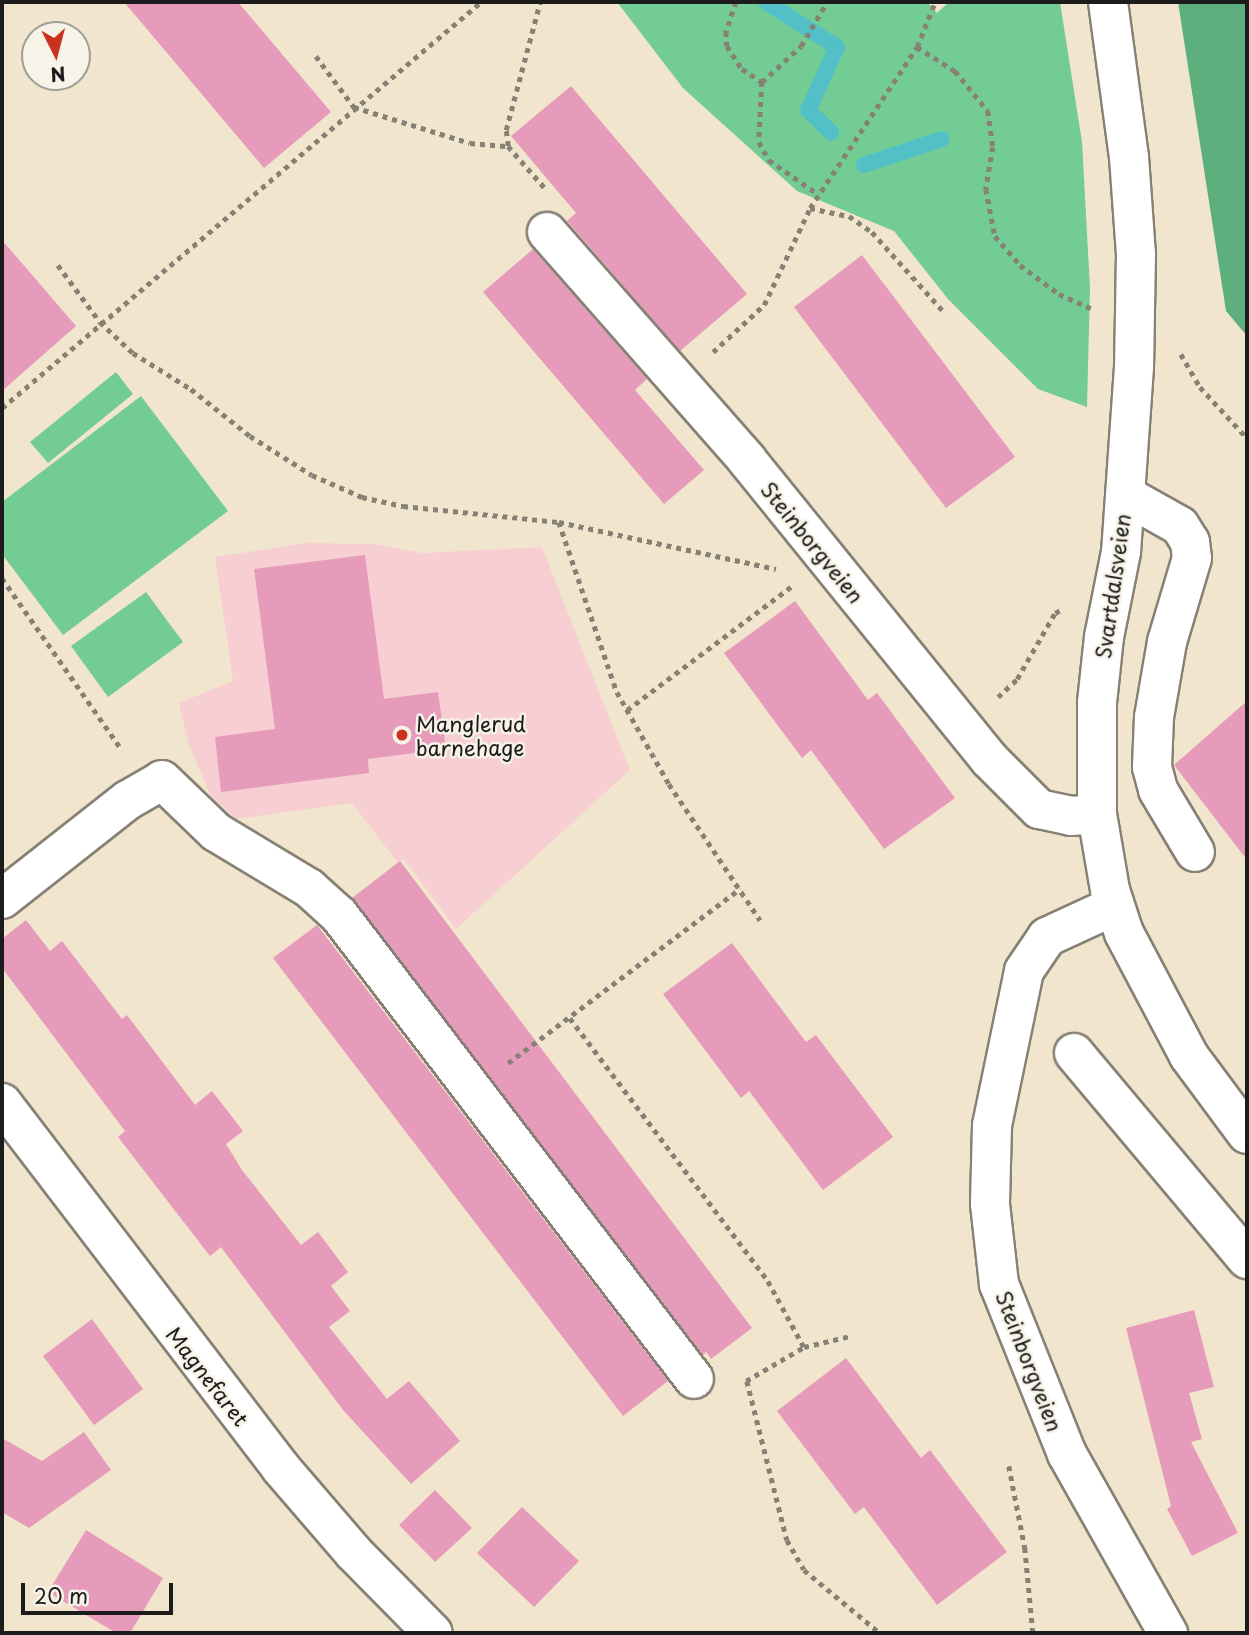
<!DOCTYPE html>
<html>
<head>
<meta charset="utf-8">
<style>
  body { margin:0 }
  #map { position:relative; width:1249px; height:1635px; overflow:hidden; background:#f1e6cd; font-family:"Playpen Sans",sans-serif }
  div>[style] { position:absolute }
  .built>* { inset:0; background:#f7cfd2 }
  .green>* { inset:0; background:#72cc93 }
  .forest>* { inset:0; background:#5db07d }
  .stream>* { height:16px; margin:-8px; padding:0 8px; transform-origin:8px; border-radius:8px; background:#52c0c6 }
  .building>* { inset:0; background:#e79bba }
  .path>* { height:4.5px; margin-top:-2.25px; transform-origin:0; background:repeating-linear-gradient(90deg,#868174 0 5px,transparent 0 10px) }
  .roads { filter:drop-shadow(2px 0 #868174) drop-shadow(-2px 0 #868174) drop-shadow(0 2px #868174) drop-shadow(0 -2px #868174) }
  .minor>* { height:38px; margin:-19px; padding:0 19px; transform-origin:19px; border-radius:19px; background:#fff }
  .dots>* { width:19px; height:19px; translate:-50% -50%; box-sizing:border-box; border:4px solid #f7f3e8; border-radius:50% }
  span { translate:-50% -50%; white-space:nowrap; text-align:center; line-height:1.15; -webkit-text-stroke:5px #f7f3e8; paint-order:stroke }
  .street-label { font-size:21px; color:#1c1c1c }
  .poi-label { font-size:21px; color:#1c1c1c }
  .left { translate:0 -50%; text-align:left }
  .frame { position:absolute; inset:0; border:4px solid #1c1c1c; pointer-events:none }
  .north { position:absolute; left:21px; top:21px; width:70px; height:70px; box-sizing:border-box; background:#f7f3e8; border:2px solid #9f9d96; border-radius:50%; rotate:174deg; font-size:19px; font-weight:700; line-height:28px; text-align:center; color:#1c1c1c }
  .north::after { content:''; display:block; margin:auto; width:24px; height:32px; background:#c8321e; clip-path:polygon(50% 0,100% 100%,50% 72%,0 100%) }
  .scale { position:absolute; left:21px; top:1583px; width:152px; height:32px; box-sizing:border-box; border:4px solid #1c1c1c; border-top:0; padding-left:9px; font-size:21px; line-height:24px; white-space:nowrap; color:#1c1c1c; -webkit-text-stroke:5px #f7f3e8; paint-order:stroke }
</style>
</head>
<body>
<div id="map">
  <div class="built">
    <div style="clip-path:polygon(306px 543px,375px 544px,422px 553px,542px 547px,630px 770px,456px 929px,404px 859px,398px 863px,352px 803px,236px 819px,210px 795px,188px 742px,179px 703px,233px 681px,215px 557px)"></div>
  </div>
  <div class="green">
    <div style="clip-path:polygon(617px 2px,927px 2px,937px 13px,949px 2px,1060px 2px,1082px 142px,1090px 288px,1087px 407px,1038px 389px,948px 299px,894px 231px,797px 191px,683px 88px)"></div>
    <div style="clip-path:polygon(116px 372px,133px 394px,48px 463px,30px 442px)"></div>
    <div style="clip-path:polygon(141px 396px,228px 511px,63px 635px,2px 554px,2px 502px)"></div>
    <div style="clip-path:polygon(146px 592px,183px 642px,108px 697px,71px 646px)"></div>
  </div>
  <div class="forest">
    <div style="clip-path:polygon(1178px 2px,1247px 2px,1247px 336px,1226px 311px)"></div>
  </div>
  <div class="stream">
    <div style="left:766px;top:2px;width:84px;rotate:32.4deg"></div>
    <div style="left:837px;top:47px;width:69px;rotate:114.7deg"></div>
    <div style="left:808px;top:110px;width:32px;rotate:44deg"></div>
    <div style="left:864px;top:165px;width:82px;rotate:-18.4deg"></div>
  </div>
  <div class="building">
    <div style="clip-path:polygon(124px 2px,238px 2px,331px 112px,264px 168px)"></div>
    <div style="clip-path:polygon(571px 86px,747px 294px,680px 351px,567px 221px,576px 213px,511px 136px)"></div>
    <div style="clip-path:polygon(2px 240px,76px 326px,2px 391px)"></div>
    <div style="clip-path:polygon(533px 249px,647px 379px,635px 390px,704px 470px,664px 504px,483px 292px)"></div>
    <div style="clip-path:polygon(862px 255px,1015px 457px,946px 508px,794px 307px)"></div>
    <div style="clip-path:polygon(365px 555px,384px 699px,438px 692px,446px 749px,368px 759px,369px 773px,221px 792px,215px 737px,275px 729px,254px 569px)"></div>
    <div style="clip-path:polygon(795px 601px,868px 700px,877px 693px,955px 798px,884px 849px,811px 750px,802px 758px,724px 653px)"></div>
    <div style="clip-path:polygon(1247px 701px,1247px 860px,1174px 765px)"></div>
    <div style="clip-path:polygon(400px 861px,752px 1328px,711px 1359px,706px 1352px,703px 1355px,352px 898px)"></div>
    <div style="clip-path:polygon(26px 920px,50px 951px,62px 941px,122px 1019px,127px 1015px,195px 1105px,212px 1091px,243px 1131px,226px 1144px,242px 1170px,301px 1245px,318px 1232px,348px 1272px,331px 1286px,350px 1311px,329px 1327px,387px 1399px,409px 1381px,460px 1441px,411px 1484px,343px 1410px,221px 1247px,210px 1256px,118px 1137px,125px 1131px,2px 968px,2px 939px)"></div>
    <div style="clip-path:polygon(317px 925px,668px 1381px,623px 1416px,273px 958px)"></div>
    <div style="clip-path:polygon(732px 943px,806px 1042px,816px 1035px,893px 1137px,823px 1190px,749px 1091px,741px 1098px,663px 994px)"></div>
    <div style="clip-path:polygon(1194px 1310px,1214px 1387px,1189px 1393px,1202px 1439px,1191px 1442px,1238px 1533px,1192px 1556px,1167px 1509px,1171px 1506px,1126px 1328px)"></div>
    <div style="clip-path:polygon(92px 1319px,143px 1389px,94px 1425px,43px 1356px)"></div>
    <div style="clip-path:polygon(846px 1358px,921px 1458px,930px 1450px,1007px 1552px,937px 1605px,864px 1507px,855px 1514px,777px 1411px)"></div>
    <div style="clip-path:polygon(84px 1432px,111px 1470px,29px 1528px,2px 1512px,2px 1438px,42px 1461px)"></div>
    <div style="clip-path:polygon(435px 1490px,472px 1528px,435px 1562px,399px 1525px)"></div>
    <div style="clip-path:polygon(522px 1507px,579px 1561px,534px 1607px,477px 1553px)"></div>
    <div style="clip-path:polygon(86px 1530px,163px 1578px,130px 1633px,116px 1633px,48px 1592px)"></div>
  </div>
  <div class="path">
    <div style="left:736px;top:2px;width:32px;rotate:108deg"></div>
    <div style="left:726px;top:32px;width:14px;rotate:86deg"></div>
    <div style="left:727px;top:46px;width:27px;rotate:57deg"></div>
    <div style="left:742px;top:69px;width:24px;rotate:33deg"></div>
    <div style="left:762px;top:82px;width:53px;rotate:-42.7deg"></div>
    <div style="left:801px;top:46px;width:51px;rotate:-59.4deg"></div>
    <div style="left:917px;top:47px;width:45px;rotate:32.3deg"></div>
    <div style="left:955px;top:71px;width:52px;rotate:50.5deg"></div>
    <div style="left:988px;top:111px;width:36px;rotate:82deg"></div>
    <div style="left:993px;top:147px;width:43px;rotate:99.5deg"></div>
    <div style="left:986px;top:189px;width:48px;rotate:79.2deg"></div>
    <div style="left:995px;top:236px;width:38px;rotate:49deg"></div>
    <div style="left:1020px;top:265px;width:49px;rotate:36.6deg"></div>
    <div style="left:1059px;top:294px;width:35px;rotate:24deg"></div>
    <div style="left:316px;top:56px;width:64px;rotate:53.3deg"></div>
    <div style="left:354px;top:107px;width:121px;rotate:17.2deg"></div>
    <div style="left:470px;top:143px;width:38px;rotate:5deg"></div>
    <div style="left:508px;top:146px;width:55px;rotate:48.7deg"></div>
    <div style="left:762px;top:82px;width:60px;rotate:92.9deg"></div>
    <div style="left:759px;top:142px;width:21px;rotate:61deg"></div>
    <div style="left:769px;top:160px;width:60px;rotate:34.8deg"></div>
    <div style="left:508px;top:146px;width:16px;rotate:-97deg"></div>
    <div style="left:506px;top:130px;width:132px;rotate:-75.1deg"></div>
    <div style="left:810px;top:208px;width:40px;rotate:12deg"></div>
    <div style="left:849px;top:216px;width:28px;rotate:35deg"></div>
    <div style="left:872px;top:232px;width:108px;rotate:48deg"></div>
    <div style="left:58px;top:265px;width:71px;rotate:53.6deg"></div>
    <div style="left:100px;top:322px;width:45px;rotate:43.2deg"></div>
    <div style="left:133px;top:353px;width:68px;rotate:31.8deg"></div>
    <div style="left:191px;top:389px;width:75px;rotate:38.5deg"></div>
    <div style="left:250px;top:436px;width:73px;rotate:32.2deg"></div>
    <div style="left:312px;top:475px;width:55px;rotate:23.7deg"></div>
    <div style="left:362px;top:497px;width:42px;rotate:12.4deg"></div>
    <div style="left:403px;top:506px;width:157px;rotate:5.9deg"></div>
    <div style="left:559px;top:522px;width:222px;rotate:12.2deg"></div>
    <div style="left:713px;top:352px;width:69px;rotate:-42.7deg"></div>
    <div style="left:764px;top:305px;width:107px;rotate:-64.6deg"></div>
    <div style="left:810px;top:208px;width:193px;rotate:-56.4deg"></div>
    <div style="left:917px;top:47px;width:48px;rotate:-68.2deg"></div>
    <div style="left:1181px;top:354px;width:38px;rotate:60deg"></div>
    <div style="left:1200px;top:387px;width:69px;rotate:47.3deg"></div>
    <div style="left:2px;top:408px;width:628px;rotate:-40.28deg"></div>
    <div style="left:559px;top:522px;width:180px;rotate:71.2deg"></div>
    <div style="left:617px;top:692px;width:106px;rotate:60.5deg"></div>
    <div style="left:669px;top:784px;width:164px;rotate:56.2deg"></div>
    <div style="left:2px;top:578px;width:210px;rotate:55.1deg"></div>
    <div style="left:998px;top:697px;width:26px;rotate:-43deg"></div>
    <div style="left:1017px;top:679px;width:76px;rotate:-60.1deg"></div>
    <div style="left:1055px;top:613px;width:9px;rotate:-27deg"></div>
    <div style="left:627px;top:710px;width:205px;rotate:-36.9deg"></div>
    <div style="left:570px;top:1018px;width:329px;rotate:53deg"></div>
    <div style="left:768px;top:1281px;width:75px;rotate:61.4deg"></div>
    <div style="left:508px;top:1063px;width:290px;rotate:-36.9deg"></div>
    <div style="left:746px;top:1381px;width:67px;rotate:-30.4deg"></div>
    <div style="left:804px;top:1347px;width:47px;rotate:-13.4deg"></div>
    <div style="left:747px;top:1381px;width:164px;rotate:75.9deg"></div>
    <div style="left:787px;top:1540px;width:34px;rotate:60deg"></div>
    <div style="left:804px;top:1570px;width:99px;rotate:39.7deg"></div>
    <div style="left:1009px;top:1466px;width:84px;rotate:79deg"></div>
    <div style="left:1025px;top:1548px;width:85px;rotate:84.6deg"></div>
  </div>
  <div class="roads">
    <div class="minor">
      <div style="left:1108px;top:2px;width:156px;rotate:82.3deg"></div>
      <div style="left:1129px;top:157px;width:97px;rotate:85.9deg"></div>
      <div style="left:1136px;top:254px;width:113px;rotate:91deg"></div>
      <div style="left:1134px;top:367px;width:185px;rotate:94deg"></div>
      <div style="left:1121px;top:552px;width:87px;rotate:101.3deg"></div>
      <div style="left:1104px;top:637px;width:66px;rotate:96.1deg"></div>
      <div style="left:1097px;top:703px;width:111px;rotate:90deg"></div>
      <div style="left:1097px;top:814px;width:77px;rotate:80.3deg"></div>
      <div style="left:1110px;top:890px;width:45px;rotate:72deg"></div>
      <div style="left:1124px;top:933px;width:139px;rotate:62.1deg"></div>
      <div style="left:1189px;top:1056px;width:97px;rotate:53.4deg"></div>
      <div style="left:547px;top:232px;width:303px;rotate:48.7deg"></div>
      <div style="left:747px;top:460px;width:385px;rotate:51deg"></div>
      <div style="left:989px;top:759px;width:71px;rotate:45deg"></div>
      <div style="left:1039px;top:809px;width:33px;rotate:12deg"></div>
      <div style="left:1071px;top:816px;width:26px;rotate:-4deg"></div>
      <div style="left:1125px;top:495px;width:63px;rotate:29.4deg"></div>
      <div style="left:1180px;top:526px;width:19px;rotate:58deg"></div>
      <div style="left:1190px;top:542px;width:16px;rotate:83deg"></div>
      <div style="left:1192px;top:558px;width:88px;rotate:106.6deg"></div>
      <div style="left:1167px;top:642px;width:76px;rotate:99.8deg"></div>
      <div style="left:1154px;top:717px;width:50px;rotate:92.3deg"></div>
      <div style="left:1152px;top:767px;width:24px;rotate:75deg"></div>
      <div style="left:1158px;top:790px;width:72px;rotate:59.2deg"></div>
      <div style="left:2px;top:899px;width:160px;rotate:-38.2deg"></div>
      <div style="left:128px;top:800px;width:39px;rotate:-30deg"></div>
      <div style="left:162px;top:780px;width:75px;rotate:43.9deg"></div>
      <div style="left:216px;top:832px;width:109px;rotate:31.1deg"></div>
      <div style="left:309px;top:888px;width:40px;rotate:42deg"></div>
      <div style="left:339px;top:915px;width:584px;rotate:52.58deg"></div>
      <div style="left:1114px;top:906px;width:74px;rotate:155.2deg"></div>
      <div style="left:1047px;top:937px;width:41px;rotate:124.1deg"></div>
      <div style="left:1024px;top:971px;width:158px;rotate:101.7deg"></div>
      <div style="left:992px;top:1126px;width:78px;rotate:91.5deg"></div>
      <div style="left:990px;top:1204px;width:81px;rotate:83.6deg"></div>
      <div style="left:999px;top:1284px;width:183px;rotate:68.2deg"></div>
      <div style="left:1067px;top:1454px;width:206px;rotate:60.6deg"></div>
      <div style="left:1074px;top:1053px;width:269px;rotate:50deg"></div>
      <div style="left:2px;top:1103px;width:458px;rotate:52.6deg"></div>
      <div style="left:280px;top:1467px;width:113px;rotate:49.3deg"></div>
      <div style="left:354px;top:1553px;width:112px;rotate:45.4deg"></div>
    </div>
  </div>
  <div class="dots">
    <div style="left:402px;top:735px;background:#c8321e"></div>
  </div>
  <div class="street-label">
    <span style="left:813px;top:542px;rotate:51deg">Steinborgveien</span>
    <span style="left:1112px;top:586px;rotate:-82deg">Svartdalsveien</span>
    <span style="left:1030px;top:1361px;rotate:69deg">Steinborgveien</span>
    <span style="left:208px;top:1376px;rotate:52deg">Magnefaret</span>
  </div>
  <div class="poi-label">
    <span class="left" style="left:416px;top:735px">Manglerud<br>barnehage</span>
  </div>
  <div class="frame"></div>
  <div class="north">N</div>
  <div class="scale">20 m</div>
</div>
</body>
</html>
